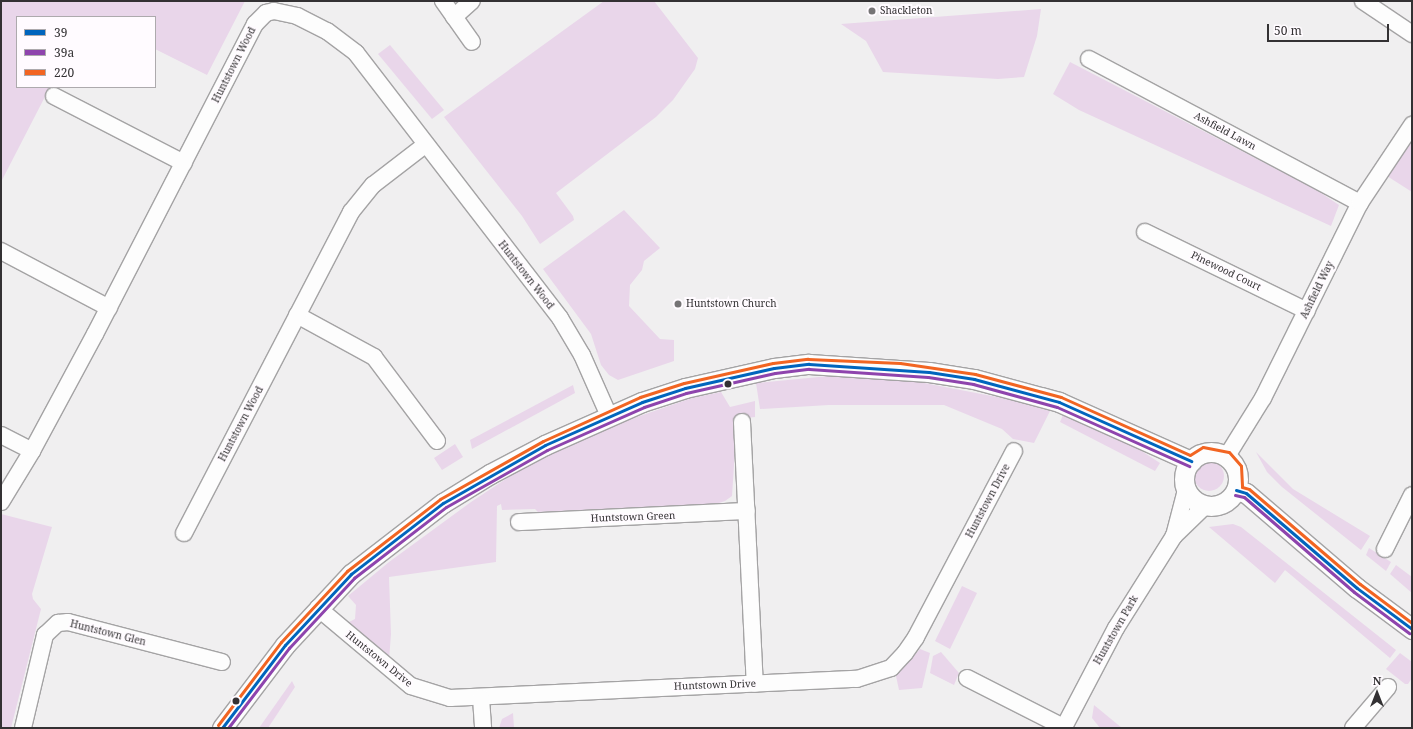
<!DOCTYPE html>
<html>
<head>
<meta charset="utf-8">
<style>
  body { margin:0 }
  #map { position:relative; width:1413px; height:729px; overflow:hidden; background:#f0eff0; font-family:"Noto Serif",serif }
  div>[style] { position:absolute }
  .green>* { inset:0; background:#e9d6ea }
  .round { border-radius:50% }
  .roads { filter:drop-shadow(1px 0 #a4a3a4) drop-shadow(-1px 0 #a4a3a4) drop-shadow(0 1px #a4a3a4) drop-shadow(0 -1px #a4a3a4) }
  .minor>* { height:16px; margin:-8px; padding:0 8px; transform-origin:8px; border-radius:8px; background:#fdfdfd }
  .tertiary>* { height:19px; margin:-9.5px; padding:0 9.5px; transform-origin:9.5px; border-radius:9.5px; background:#fdfdfd }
  .tertiary>.ring { margin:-9.5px; padding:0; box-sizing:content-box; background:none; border:19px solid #fdfdfd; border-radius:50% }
  .bus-1>* { height:3px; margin:-1.5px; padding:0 1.5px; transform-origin:1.5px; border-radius:1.5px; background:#0065bd }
  .bus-2>* { height:3px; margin:-1.5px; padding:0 1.5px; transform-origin:1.5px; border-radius:1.5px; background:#8e44ad }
  .bus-3>* { height:3px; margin:-1.5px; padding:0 1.5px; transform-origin:1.5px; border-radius:1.5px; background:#f26522 }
  .dots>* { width:11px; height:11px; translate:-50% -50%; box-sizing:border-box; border:2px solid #fffbff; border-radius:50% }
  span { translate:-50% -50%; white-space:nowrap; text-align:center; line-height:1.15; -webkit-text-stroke:4px #fffbff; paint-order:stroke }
  .poi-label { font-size:10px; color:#333133 }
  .left { translate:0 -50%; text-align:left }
  .street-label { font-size:10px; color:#333133 }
  .frame { position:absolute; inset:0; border:2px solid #333133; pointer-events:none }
  .legend { position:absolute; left:16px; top:16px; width:140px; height:72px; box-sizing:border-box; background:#fffbff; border:1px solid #adaaad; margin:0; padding:5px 7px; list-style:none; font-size:12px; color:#333133 }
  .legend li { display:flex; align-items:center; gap:8px; height:20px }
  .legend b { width:20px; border:1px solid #adaaad }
  .north { position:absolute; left:1357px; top:673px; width:40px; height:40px; -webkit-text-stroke:3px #fffbff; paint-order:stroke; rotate:0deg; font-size:11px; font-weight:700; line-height:16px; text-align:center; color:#333133 }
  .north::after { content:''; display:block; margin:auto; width:14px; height:18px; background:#333133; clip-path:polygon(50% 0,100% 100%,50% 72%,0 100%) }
  .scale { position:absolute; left:1267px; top:24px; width:122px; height:18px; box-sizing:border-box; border:2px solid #333133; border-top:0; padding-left:5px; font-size:12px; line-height:14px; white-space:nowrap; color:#333133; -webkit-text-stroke:3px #fffbff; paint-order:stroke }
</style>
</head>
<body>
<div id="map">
  <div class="green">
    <div style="clip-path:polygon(1px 1px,245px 1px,207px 75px,155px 49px,155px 17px,17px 17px,17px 87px,50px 87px,1px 182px)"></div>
    <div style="clip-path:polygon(604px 1px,654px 1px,698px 58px,695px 69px,673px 100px,656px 117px,556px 193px,573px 216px,574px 220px,540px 244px,522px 216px,444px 117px)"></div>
    <div style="clip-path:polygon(1041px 9px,1037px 36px,1024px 77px,998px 79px,883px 72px,866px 41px,841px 24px)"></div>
    <div style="clip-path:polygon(390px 45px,444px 110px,432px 119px,378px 54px)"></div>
    <div style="clip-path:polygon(1070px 62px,1315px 189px,1339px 205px,1331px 226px,1079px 110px,1053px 94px)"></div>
    <div style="clip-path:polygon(1412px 142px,1412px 192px,1387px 176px)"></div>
    <div style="clip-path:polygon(624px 210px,660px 248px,644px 261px,642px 270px,630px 285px,629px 306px,660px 339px,674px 340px,674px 361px,618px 380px,609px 375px,601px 365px,591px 334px,543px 269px)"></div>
    <div style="clip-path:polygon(829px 376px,914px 381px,1002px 398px,1050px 411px,1034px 443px,1013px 439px,1002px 429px,944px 405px,829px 405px,760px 409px,756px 383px)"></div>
    <div style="clip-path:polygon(573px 385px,575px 393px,472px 449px,470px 440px)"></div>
    <div style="clip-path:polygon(721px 392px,730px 407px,755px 401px,755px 417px,737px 419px,732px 496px,725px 501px,716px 504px,538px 512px,535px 509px,502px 510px,501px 504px,497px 506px,496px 562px,389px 577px,391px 634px,389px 660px,349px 622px,355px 619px,356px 605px,348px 596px,389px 562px,471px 502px,547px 452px,605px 428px,692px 398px)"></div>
    <div style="clip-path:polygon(1063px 415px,1137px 448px,1160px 463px,1155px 471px,1060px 422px)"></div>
    <div style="clip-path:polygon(455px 444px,463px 457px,442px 470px,434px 458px)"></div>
    <div style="clip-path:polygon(1256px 452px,1293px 489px,1370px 536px,1361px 550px,1282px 487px,1267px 472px)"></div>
    <div class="round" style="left:1194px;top:461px;width:30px;height:30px"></div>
    <div style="clip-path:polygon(1px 514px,52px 527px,32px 594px,33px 599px,41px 609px,11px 728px,1px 728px)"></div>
    <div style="clip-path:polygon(1233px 524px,1241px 527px,1396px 650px,1390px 658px,1285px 570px,1275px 583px,1209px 527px)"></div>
    <div style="clip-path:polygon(1369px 548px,1391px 562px,1386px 571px,1366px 555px)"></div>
    <div style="clip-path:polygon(1396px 565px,1412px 577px,1412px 593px,1390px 574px)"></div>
    <div style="clip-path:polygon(962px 586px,977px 593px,950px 649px,935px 641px)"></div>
    <div style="clip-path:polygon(920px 649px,930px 653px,922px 688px,899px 690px,896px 676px)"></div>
    <div style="clip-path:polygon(941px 652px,959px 673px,954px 685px,930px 673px,933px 656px)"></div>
    <div style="clip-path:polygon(1400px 653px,1412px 662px,1412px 678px,1408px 684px,1405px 684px,1386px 669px)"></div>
    <div style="clip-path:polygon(292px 681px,295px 687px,268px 728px,259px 728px)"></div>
    <div style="clip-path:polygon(1094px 705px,1122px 728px,1100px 728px,1092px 718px)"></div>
    <div style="clip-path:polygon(513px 713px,514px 728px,499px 728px,502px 719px)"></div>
  </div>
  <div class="roads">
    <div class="minor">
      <div style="left:443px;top:1px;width:50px;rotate:54.7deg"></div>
      <div style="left:1363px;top:1px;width:59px;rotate:34deg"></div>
      <div style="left:454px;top:17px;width:24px;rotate:-42deg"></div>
      <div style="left:1089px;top:59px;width:307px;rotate:28deg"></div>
      <div style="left:54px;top:96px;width:146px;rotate:27.3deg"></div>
      <div style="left:1145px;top:232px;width:180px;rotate:26deg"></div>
      <div style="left:1px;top:251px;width:122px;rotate:27.8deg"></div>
      <div style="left:297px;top:315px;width:88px;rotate:28.6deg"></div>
      <div style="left:374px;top:357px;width:105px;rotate:53.1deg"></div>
      <div style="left:742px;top:422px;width:262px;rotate:87.2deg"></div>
      <div style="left:1px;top:435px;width:35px;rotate:27deg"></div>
      <div style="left:1227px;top:456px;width:68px;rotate:-58.2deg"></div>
      <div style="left:1263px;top:398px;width:218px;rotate:-63.6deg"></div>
      <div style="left:1360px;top:203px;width:94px;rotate:-56.3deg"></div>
      <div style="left:1px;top:502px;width:60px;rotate:-58.7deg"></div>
      <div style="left:32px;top:451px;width:133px;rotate:-61.7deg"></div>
      <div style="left:95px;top:334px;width:349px;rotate:-62.7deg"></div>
      <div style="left:255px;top:24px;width:16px;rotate:-45deg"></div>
      <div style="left:266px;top:13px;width:8px;rotate:-14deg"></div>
      <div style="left:274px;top:11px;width:24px;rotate:12deg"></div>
      <div style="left:297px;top:16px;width:34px;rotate:27deg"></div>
      <div style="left:327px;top:31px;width:36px;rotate:37deg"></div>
      <div style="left:356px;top:53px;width:334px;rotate:52.4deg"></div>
      <div style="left:560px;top:318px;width:43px;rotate:59.3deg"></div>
      <div style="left:582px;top:355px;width:67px;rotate:66.1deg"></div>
      <div style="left:519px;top:522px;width:228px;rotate:-2.8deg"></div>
      <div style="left:184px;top:533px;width:362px;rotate:-62.5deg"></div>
      <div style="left:351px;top:212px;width:35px;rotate:-51deg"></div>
      <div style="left:373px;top:185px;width:66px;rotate:-37.6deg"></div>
      <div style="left:1174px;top:536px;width:43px;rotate:-44.1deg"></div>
      <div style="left:1385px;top:549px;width:60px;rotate:-63.4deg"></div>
      <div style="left:318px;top:608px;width:121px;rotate:40deg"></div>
      <div style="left:411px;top:686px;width:41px;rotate:17.1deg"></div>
      <div style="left:450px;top:698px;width:407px;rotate:-2.7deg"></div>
      <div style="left:857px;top:679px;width:36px;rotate:-18deg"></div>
      <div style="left:891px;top:668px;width:21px;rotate:-47deg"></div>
      <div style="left:905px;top:653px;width:19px;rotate:-55deg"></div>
      <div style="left:916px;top:637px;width:210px;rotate:-62.2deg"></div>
      <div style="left:967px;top:678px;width:110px;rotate:27deg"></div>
      <div style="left:481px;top:698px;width:30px;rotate:86deg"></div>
      <div style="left:1064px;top:727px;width:112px;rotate:-62.3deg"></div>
      <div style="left:1116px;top:628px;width:109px;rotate:-57.8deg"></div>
      <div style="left:1174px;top:536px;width:48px;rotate:-75.4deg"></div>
      <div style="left:23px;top:728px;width:96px;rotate:-76.7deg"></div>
      <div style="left:45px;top:635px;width:18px;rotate:-43deg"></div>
      <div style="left:58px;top:623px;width:10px;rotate:-6deg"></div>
      <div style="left:68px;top:622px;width:159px;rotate:14.6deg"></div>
      <div style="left:1353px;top:728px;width:54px;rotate:-49.5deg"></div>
    </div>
    <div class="tertiary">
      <div class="ring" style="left:1184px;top:452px;width:35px;height:35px"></div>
      <div style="left:1236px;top:490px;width:10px;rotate:17deg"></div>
      <div style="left:1246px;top:493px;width:146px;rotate:40.6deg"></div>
      <div style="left:1357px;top:588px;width:69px;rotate:36.7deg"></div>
      <div style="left:222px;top:728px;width:104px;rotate:-52.8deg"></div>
      <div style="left:285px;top:645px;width:97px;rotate:-47.1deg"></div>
      <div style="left:351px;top:574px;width:116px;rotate:-37.7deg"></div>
      <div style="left:443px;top:503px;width:55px;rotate:-31.7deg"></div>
      <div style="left:490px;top:474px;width:62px;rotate:-27.8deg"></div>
      <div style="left:545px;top:445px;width:106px;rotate:-23.9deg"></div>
      <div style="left:642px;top:402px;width:45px;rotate:-18deg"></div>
      <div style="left:685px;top:388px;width:91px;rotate:-12.7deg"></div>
      <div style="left:774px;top:368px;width:35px;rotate:-7deg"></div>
      <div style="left:809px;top:364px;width:120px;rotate:3.8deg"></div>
      <div style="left:929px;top:372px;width:46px;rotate:8.8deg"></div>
      <div style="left:974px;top:379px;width:88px;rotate:15.1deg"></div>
      <div style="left:1059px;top:402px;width:145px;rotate:24.1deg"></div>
    </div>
  </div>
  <div class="bus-1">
    <div style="left:1236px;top:490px;width:10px;rotate:17deg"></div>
    <div style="left:1246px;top:493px;width:146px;rotate:40.6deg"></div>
    <div style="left:1357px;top:588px;width:69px;rotate:36.7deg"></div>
    <div style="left:222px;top:728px;width:104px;rotate:-52.8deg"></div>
    <div style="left:285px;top:645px;width:97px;rotate:-47.1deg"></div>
    <div style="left:351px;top:574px;width:116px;rotate:-37.7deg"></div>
    <div style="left:443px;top:503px;width:117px;rotate:-29.6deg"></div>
    <div style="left:545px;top:445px;width:106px;rotate:-23.9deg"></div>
    <div style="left:642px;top:402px;width:45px;rotate:-18deg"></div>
    <div style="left:685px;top:388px;width:91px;rotate:-12.7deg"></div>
    <div style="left:774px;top:368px;width:35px;rotate:-7deg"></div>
    <div style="left:809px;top:364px;width:120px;rotate:3.8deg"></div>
    <div style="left:929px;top:372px;width:46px;rotate:8.8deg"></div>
    <div style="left:974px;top:379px;width:88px;rotate:15.1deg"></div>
    <div style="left:1059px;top:402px;width:145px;rotate:24.1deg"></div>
  </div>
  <div class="bus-2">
    <div style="left:1235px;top:495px;width:9px;rotate:13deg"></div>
    <div style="left:1244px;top:497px;width:145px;rotate:40.8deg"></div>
    <div style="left:1354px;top:592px;width:69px;rotate:36.7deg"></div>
    <div style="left:228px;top:728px;width:101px;rotate:-52.7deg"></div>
    <div style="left:289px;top:648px;width:96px;rotate:-47.1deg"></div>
    <div style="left:354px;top:578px;width:116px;rotate:-37.7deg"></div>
    <div style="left:446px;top:507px;width:116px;rotate:-29.4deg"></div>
    <div style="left:547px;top:450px;width:106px;rotate:-23.9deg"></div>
    <div style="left:644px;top:407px;width:44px;rotate:-18.4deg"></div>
    <div style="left:686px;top:393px;width:91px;rotate:-12.7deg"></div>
    <div style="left:775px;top:373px;width:34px;rotate:-7deg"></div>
    <div style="left:809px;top:369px;width:119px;rotate:3.8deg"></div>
    <div style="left:928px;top:377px;width:46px;rotate:8.8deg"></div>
    <div style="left:973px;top:384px;width:87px;rotate:15.3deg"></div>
    <div style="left:1057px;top:407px;width:145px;rotate:24.1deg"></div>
  </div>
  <div class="bus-3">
    <div style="left:218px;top:725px;width:104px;rotate:-52.8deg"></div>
    <div style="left:281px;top:642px;width:97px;rotate:-47.1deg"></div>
    <div style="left:347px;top:571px;width:118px;rotate:-37.7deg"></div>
    <div style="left:440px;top:499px;width:118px;rotate:-29.4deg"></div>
    <div style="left:543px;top:441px;width:107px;rotate:-24.4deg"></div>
    <div style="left:640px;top:397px;width:46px;rotate:-17.7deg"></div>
    <div style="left:684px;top:383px;width:91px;rotate:-12.7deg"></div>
    <div style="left:773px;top:363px;width:35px;rotate:-7deg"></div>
    <div style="left:808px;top:359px;width:92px;rotate:2.5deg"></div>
    <div style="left:900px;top:363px;width:76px;rotate:8.3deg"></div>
    <div style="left:975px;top:374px;width:89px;rotate:15deg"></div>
    <div style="left:1061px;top:397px;width:141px;rotate:24.2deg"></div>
    <div style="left:1190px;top:455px;width:15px;rotate:-32deg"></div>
    <div style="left:1203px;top:447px;width:26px;rotate:11deg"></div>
    <div style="left:1229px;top:452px;width:18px;rotate:49deg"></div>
    <div style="left:1241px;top:466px;width:21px;rotate:87deg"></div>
    <div style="left:1242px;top:487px;width:7px;rotate:16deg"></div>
    <div style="left:1249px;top:489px;width:146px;rotate:40.6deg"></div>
    <div style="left:1360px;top:584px;width:65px;rotate:36.9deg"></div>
  </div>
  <div class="dots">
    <div style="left:872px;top:11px;background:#757475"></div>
    <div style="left:678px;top:304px;background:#757475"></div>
    <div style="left:728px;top:384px;background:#333133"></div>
    <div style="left:236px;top:701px;background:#333133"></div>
  </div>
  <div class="poi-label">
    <span class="left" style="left:880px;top:11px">Shackleton</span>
    <span class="left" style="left:686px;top:304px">Huntstown Church</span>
  </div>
  <div class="street-label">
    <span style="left:234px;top:65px;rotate:-63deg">Huntstown Wood</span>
    <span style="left:1225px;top:131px;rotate:28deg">Ashfield Lawn</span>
    <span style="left:1226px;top:271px;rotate:26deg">Pinewood Court</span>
    <span style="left:526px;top:275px;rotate:52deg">Huntstown Wood</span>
    <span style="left:1317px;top:290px;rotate:-64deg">Ashfield Way</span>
    <span style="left:241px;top:424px;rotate:-62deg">Huntstown Wood</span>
    <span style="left:988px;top:501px;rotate:-62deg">Huntstown Drive</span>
    <span style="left:633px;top:517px;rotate:-2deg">Huntstown Green</span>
    <span style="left:1116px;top:630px;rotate:-60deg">Huntstown Park</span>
    <span style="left:108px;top:633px;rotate:14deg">Huntstown Glen</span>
    <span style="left:379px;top:659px;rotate:39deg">Huntstown Drive</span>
    <span style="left:715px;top:685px;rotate:-2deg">Huntstown Drive</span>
  </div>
  <div class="frame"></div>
  <ul class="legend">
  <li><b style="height:5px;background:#0065bd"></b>39</li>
  <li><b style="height:5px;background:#8e44ad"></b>39a</li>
  <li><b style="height:5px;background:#f26522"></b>220</li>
  </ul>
  <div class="north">N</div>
  <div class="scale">50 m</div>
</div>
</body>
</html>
